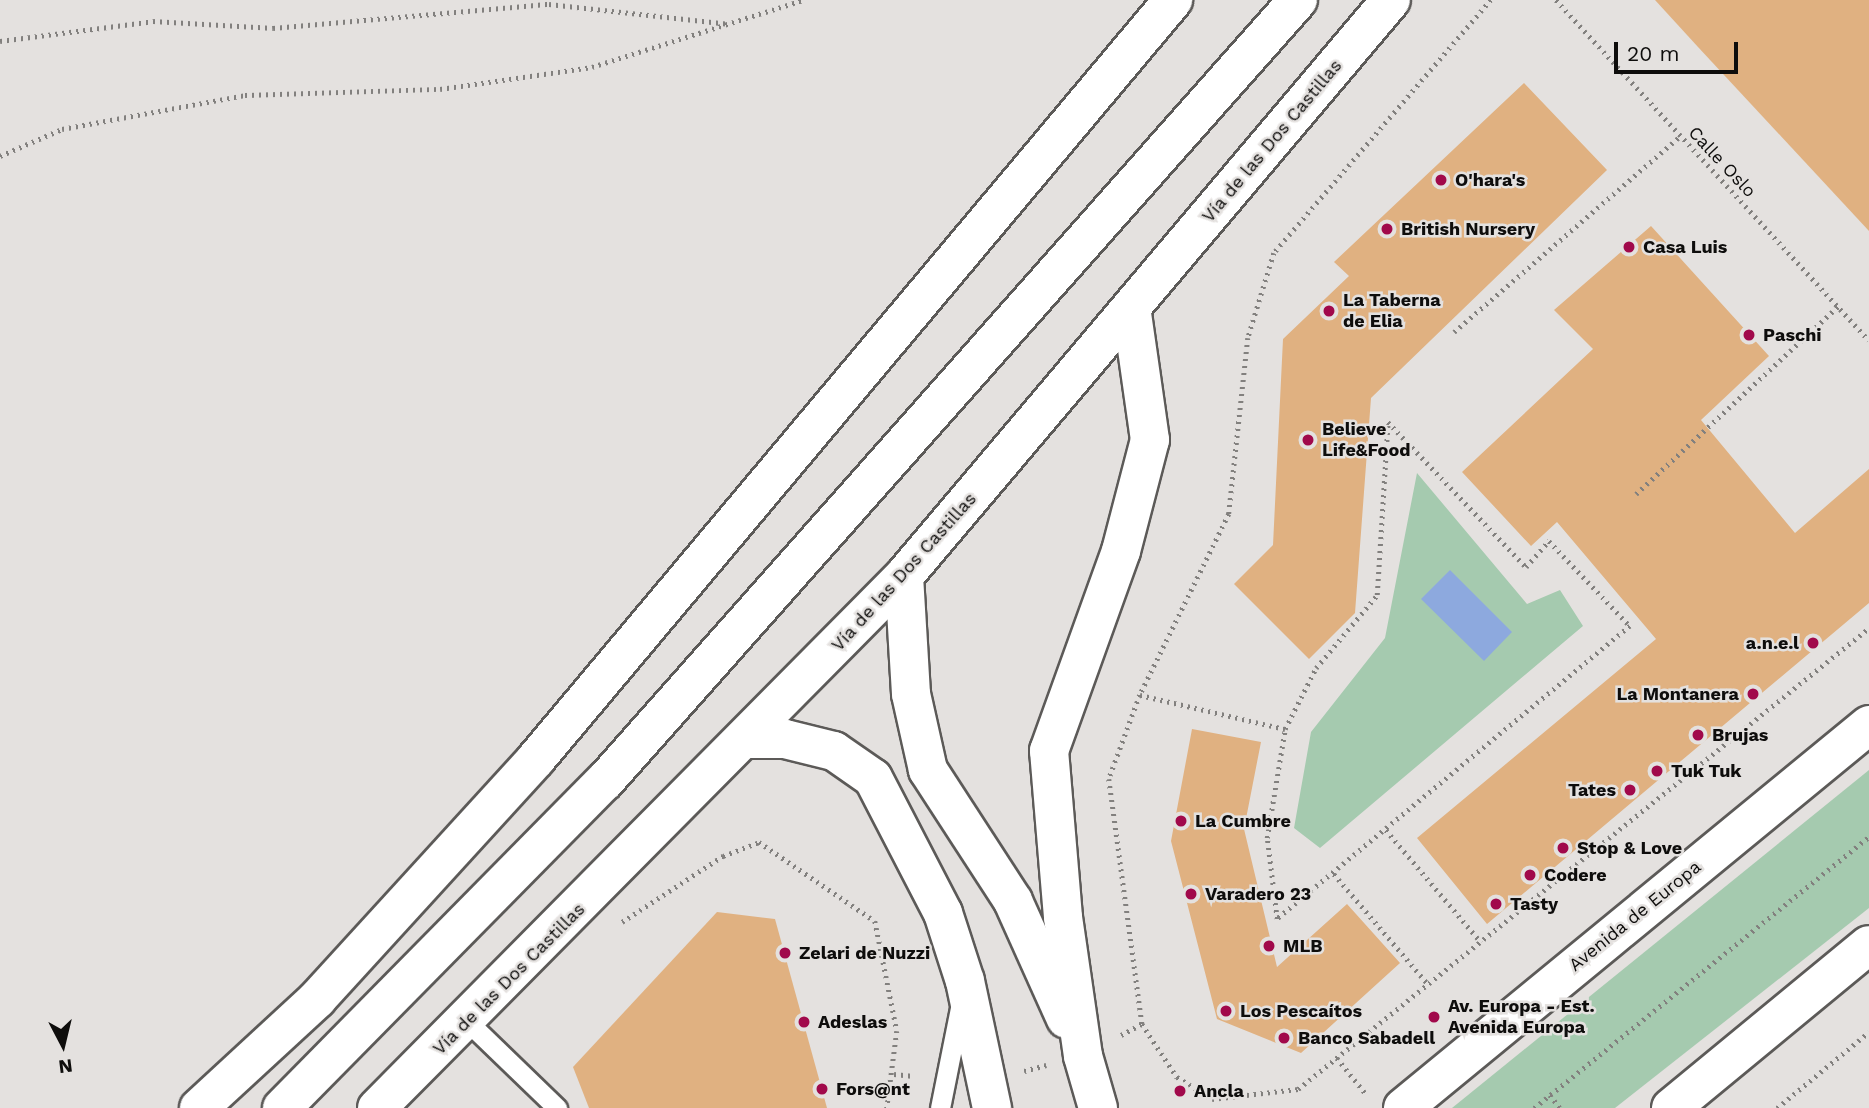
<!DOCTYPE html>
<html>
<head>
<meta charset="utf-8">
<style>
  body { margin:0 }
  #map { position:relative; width:1869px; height:1108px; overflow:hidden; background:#e4e1df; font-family:"Work Sans",sans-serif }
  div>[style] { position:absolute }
  .green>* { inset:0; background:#a5caaf }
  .water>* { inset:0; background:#8da9de }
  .building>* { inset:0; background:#e0b181 }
  .path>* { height:4.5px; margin-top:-2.25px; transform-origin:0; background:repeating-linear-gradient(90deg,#82807e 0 2px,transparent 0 7px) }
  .roads { filter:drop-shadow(2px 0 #5c5a58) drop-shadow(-2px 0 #5c5a58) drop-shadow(0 2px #5c5a58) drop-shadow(0 -2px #5c5a58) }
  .lane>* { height:19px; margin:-9.5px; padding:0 9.5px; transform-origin:9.5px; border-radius:9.5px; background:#fff }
  .street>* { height:38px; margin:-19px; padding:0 19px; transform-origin:19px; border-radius:19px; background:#fff }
  .secondary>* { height:38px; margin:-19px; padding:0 19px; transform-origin:19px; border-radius:19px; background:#fff }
  .highway>* { height:38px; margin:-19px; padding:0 19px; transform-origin:19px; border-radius:19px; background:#fff }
  .dots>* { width:19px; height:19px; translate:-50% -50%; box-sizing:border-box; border:4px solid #e4e1df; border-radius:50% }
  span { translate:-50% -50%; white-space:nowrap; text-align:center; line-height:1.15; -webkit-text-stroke:5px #e4e1df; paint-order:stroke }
  .street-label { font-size:18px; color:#0e0d0c }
  .poi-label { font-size:18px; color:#0e0d0c; font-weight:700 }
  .left { translate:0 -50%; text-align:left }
  .right { translate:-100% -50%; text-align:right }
  .north { position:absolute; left:28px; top:1010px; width:70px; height:70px; -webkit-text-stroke:5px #e4e1df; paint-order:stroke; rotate:173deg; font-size:19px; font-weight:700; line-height:28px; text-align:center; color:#0e0d0c }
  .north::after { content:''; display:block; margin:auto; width:24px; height:32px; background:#0e0d0c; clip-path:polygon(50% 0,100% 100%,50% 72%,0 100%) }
  .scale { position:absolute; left:1614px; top:42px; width:124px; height:32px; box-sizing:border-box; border:4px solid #0e0d0c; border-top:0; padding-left:9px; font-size:21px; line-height:24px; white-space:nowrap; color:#0e0d0c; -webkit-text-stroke:5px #e4e1df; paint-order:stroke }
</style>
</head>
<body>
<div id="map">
  <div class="green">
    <div style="clip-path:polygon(1417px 473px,1527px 604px,1560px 590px,1583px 626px,1320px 848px,1294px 828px,1311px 732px,1385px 638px)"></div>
    <div style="clip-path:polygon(1869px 770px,1869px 908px,1615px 1108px,1452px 1108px)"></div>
  </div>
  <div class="water">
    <div style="clip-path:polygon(1450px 570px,1512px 632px,1484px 661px,1421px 599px)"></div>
  </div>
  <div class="building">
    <div style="clip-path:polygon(1655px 0,1869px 0,1869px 231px,1698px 47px)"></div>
    <div style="clip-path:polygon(1524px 83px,1607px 170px,1371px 398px,1355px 613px,1309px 659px,1234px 584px,1273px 545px,1283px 339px,1349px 276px,1334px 262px)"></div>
    <div style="clip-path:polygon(1651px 226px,1769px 356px,1701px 420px,1795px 533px,1869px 469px,1869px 603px,1487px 924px,1417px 838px,1656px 639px,1557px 522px,1531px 546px,1462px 472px,1593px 349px,1554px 310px)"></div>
    <div style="clip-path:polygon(1192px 729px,1261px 742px,1244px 829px,1277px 967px,1347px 904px,1400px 963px,1301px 1053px,1217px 1019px,1171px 841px)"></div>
    <div style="clip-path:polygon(717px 912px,775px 919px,827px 1108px,589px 1108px,573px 1067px)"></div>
  </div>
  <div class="path">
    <div style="left:1491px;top:0;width:333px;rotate:130.6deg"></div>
    <div style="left:1274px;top:253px;width:89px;rotate:107deg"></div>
    <div style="left:1248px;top:338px;width:177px;rotate:96.2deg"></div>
    <div style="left:1229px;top:514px;width:202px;rotate:116.2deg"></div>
    <div style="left:1140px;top:695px;width:90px;rotate:110.3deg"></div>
    <div style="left:1109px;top:779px;width:247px;rotate:82.3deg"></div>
    <div style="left:1142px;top:1024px;width:64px;rotate:56.6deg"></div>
    <div style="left:1177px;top:1077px;width:41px;rotate:32.2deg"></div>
    <div style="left:1212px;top:1099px;width:87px;rotate:-6.6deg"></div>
    <div style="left:1298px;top:1089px;width:734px;rotate:-38.92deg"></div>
    <div style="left:1556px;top:0;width:462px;rotate:47.4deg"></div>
    <div style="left:0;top:41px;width:154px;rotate:-7.4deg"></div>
    <div style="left:153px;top:21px;width:120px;rotate:3.3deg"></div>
    <div style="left:273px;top:28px;width:277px;rotate:-5deg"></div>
    <div style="left:549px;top:4px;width:182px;rotate:6.3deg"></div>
    <div style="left:0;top:156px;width:68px;rotate:-23.5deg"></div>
    <div style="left:62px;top:129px;width:186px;rotate:-10.5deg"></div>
    <div style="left:245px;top:95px;width:195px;rotate:-1.8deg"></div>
    <div style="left:440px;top:89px;width:154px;rotate:-8.2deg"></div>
    <div style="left:592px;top:67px;width:221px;rotate:-17.6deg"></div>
    <div style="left:1454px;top:332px;width:298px;rotate:-40.9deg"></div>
    <div style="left:1388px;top:422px;width:200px;rotate:46.4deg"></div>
    <div style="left:1526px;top:567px;width:35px;rotate:-49deg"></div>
    <div style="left:1549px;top:541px;width:117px;rotate:46.4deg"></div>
    <div style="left:1630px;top:626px;width:459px;rotate:140.3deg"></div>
    <div style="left:1277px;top:919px;width:82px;rotate:-97deg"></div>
    <div style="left:1267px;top:838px;width:110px;rotate:-80.6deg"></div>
    <div style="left:1285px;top:729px;width:68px;rotate:-63.1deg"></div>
    <div style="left:1316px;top:668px;width:95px;rotate:-50.1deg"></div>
    <div style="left:1377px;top:595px;width:173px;rotate:-86.4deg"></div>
    <div style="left:1636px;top:494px;width:276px;rotate:-42.9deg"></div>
    <div style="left:1140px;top:695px;width:149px;rotate:13.2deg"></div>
    <div style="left:1386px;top:830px;width:147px;rotate:49.7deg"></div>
    <div style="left:1334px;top:874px;width:145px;rotate:49.5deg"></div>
    <div style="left:622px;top:922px;width:121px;rotate:-33.2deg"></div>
    <div style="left:723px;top:856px;width:39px;rotate:-21deg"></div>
    <div style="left:759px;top:842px;width:140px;rotate:34.3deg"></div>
    <div style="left:875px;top:921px;width:112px;rotate:78.7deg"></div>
    <div style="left:897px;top:1031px;width:78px;rotate:97.4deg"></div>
    <div style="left:1121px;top:1035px;width:24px;rotate:-28deg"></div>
    <div style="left:1337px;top:1058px;width:46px;rotate:51.1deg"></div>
    <div style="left:1024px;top:1071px;width:23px;rotate:-15deg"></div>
    <div style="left:894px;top:1074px;width:20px;rotate:6deg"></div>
    <div style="left:1550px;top:1095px;width:16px;rotate:52deg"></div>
    <div style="left:1534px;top:1108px;width:431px;rotate:-39deg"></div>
    <div style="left:1777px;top:1108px;width:119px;rotate:-39.6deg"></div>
  </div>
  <div class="roads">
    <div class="lane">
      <div style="left:468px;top:1022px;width:124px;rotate:44deg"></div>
      <div style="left:940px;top:1108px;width:107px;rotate:-78.7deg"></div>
    </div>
    <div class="street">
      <div style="left:904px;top:576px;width:118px;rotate:86.6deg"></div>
      <div style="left:911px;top:694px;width:78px;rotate:77.4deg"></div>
      <div style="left:928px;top:770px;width:156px;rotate:57deg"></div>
      <div style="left:1013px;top:901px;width:129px;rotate:65.8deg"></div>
      <div style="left:744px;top:739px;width:41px"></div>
      <div style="left:785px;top:739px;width:50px;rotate:13.8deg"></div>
      <div style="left:834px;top:751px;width:47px;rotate:34.7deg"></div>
      <div style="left:873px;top:778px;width:152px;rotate:62.6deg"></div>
      <div style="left:943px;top:913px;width:71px;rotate:72.1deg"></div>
      <div style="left:965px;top:981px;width:130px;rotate:78deg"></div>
      <div style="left:377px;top:1108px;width:749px;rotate:-45.27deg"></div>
      <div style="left:904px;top:576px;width:754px;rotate:-49.79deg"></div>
      <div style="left:1098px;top:1108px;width:54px;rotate:-106.1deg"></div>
      <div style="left:1083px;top:1056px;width:140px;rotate:-98.2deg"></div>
      <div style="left:1063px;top:917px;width:167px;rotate:-94.8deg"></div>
      <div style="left:1049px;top:751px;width:213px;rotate:-70.2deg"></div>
      <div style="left:1121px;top:551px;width:115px;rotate:-75.4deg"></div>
      <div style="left:1150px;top:440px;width:134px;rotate:-98.1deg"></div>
    </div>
    <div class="secondary">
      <div style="left:1403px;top:1108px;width:603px;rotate:-39.42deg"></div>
      <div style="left:1671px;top:1108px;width:256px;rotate:-39.5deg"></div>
    </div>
    <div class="highway">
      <div style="left:199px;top:1108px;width:161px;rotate:-42.7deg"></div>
      <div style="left:317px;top:999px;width:325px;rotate:-47.6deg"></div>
      <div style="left:536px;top:759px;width:991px;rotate:-49.99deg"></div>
      <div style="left:282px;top:1108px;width:460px;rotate:-45.4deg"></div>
      <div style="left:605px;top:781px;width:1044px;rotate:-48.42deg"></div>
    </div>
  </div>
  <div class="dots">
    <div style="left:1441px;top:180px;background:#a1094b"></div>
    <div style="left:1387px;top:229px;background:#a1094b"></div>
    <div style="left:1629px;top:247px;background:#a1094b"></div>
    <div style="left:1329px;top:311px;background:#a1094b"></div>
    <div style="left:1749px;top:335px;background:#a1094b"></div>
    <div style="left:1308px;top:440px;background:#a1094b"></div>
    <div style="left:1813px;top:643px;background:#a1094b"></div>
    <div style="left:1753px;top:694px;background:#a1094b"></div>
    <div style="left:1698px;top:735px;background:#a1094b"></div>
    <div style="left:1657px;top:771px;background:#a1094b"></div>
    <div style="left:1630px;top:790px;background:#a1094b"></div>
    <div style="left:1181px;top:821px;background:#a1094b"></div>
    <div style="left:1563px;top:848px;background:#a1094b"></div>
    <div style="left:1530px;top:875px;background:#a1094b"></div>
    <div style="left:1191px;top:894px;background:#a1094b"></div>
    <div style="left:1496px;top:904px;background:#a1094b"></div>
    <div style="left:1269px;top:946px;background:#a1094b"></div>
    <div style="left:785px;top:953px;background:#a1094b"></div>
    <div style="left:1226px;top:1011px;background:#a1094b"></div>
    <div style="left:1434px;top:1017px;background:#a1094b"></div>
    <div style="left:804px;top:1022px;background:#a1094b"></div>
    <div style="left:1284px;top:1038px;background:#a1094b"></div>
    <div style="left:822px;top:1089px;background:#a1094b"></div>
    <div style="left:1180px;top:1091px;background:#a1094b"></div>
  </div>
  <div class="street-label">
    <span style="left:1272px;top:141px;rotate:-50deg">Vía de las Dos Castillas</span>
    <span style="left:1722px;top:162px;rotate:47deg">Calle Oslo</span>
    <span style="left:904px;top:572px;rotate:-48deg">Vía de las Dos Castillas</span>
    <span style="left:1635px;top:916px;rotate:-39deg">Avenida de Europa</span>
    <span style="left:509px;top:979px;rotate:-45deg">Vía de las Dos Castillas</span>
  </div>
  <div class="poi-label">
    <span class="left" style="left:1455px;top:180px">O'hara's</span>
    <span class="left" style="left:1401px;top:229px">British Nursery</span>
    <span class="left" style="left:1643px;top:247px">Casa Luis</span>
    <span class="left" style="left:1343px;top:311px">La Taberna<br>de Elia</span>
    <span class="left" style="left:1763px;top:335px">Paschi</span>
    <span class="left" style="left:1322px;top:440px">Believe<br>Life&amp;Food</span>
    <span class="right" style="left:1799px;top:643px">a.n.e.l</span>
    <span class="right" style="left:1739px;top:694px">La Montanera</span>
    <span class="left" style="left:1712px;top:735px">Brujas</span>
    <span class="left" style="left:1671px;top:771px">Tuk Tuk</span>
    <span class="right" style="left:1616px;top:790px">Tates</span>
    <span class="left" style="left:1195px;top:821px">La Cumbre</span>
    <span class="left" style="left:1577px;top:848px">Stop &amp; Love</span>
    <span class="left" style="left:1544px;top:875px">Codere</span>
    <span class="left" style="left:1205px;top:894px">Varadero 23</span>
    <span class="left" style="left:1510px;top:904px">Tasty</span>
    <span class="left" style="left:1283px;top:946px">MLB</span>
    <span class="left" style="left:799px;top:953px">Zelari de Nuzzi</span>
    <span class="left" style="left:1448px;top:1017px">Av. Europa - Est.<br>Avenida Europa</span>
    <span class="left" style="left:1240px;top:1011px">Los Pescaítos</span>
    <span class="left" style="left:818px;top:1022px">Adeslas</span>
    <span class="left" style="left:1298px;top:1038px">Banco Sabadell</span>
    <span class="left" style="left:836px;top:1089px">Fors@nt</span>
    <span class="left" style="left:1194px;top:1091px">Ancla</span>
  </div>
  <div class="north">N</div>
  <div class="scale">20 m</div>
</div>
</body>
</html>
